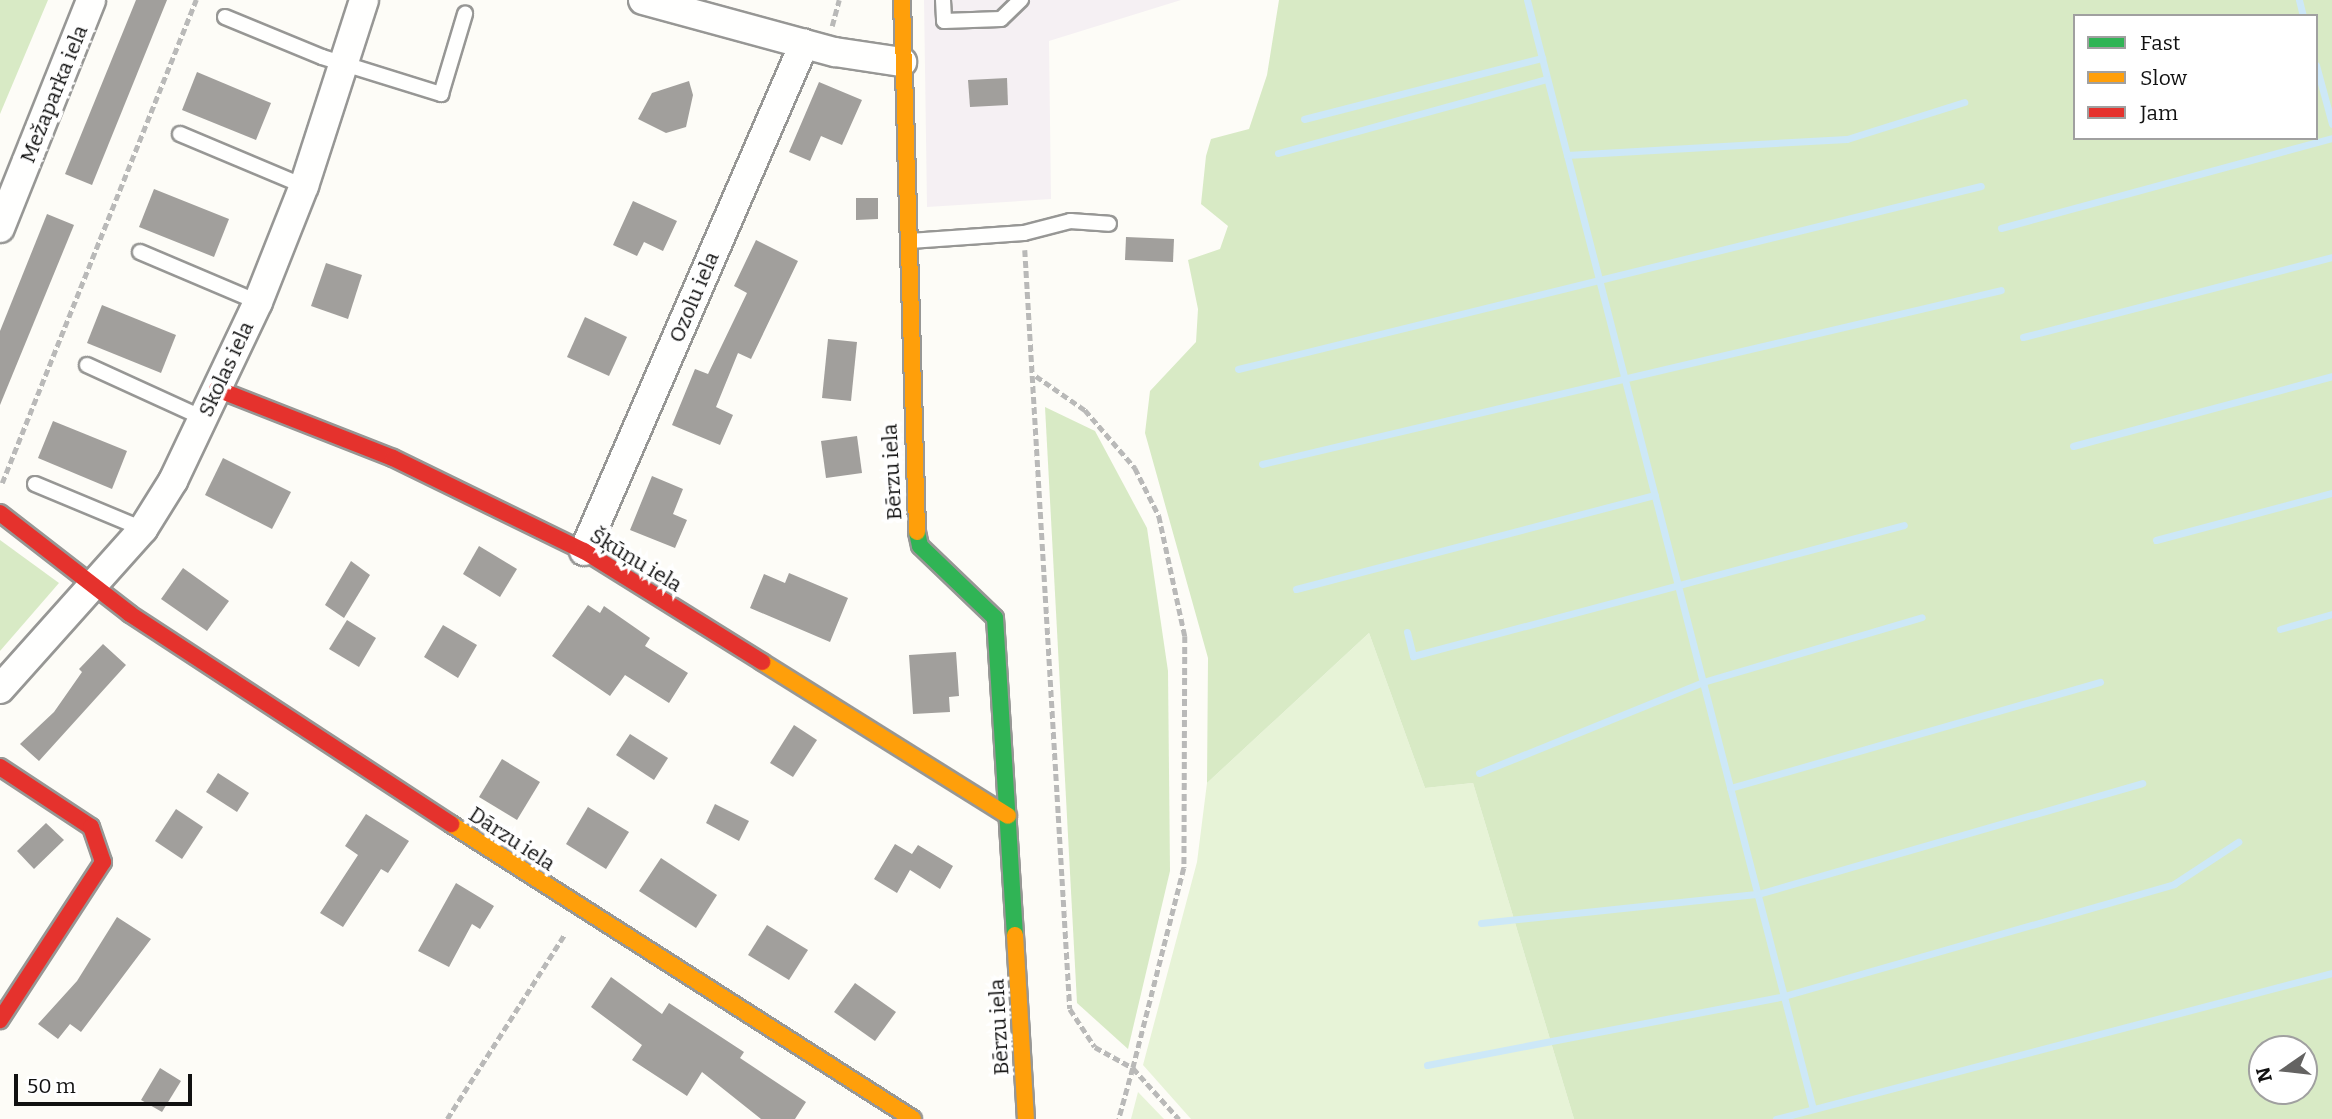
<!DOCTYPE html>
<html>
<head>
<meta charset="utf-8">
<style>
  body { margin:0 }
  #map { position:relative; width:2332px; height:1119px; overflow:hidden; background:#fdfcf7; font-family:Bitter,serif }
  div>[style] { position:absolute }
  .industrial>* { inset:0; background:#f5f0f3 }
  .green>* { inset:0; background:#e7f3d7 }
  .forest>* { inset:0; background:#d8eac5 }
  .stream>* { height:7px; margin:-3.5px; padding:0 3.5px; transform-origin:3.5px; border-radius:3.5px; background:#cde8f7 }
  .building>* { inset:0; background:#a19f9c }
  .path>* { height:4.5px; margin-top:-2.25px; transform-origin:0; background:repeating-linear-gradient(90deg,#b9b9b8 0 7px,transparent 0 10.5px) }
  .roads { filter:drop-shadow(2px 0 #979795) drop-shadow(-2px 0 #979795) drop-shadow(0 2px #979795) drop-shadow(0 -2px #979795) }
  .lane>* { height:14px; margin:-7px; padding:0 7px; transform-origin:7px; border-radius:7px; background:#fffffe }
  .street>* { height:28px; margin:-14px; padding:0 14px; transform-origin:14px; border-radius:14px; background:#fffffe }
  .fast>* { height:16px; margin:-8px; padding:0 8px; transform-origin:8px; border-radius:8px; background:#30b455 }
  .slow>* { height:16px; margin:-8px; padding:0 8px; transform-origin:8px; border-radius:8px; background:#ff9f0a }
  .jam>* { height:16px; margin:-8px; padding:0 8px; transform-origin:8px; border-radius:8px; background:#e5322d }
  span { translate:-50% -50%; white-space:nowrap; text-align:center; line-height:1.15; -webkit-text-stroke:7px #fff; paint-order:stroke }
  .street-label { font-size:21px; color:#111 }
  .legend { position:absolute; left:2073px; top:14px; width:245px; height:126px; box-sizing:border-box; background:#fff; border:2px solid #a0a0a0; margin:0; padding:9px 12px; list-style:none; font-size:21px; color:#111 }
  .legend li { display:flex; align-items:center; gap:14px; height:35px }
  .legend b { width:35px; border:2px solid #a0a0a0 }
  .north { position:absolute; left:2248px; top:1035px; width:70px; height:70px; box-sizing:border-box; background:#fff; border:2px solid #a0a0a0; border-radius:50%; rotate:256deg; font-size:19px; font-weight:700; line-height:28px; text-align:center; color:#111 }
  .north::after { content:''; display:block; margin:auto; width:24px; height:32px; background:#646362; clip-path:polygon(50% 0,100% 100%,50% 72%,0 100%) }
  .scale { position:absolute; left:14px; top:1074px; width:178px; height:32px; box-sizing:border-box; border:4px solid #111; border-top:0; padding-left:9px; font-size:21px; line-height:24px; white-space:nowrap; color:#111; -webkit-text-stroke:5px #fff; paint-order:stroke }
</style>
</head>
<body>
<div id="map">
  <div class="industrial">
    <div style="clip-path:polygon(924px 0,1181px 0,1049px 41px,1051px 199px,927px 207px)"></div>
  </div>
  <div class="green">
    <div style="clip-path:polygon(1369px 633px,1425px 788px,1473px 783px,1574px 1119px,1191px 1119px,1143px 1065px,1197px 862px,1207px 783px)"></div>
    <div style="clip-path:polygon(1138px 1092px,1164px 1119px,1131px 1119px)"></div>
  </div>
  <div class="forest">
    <div style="clip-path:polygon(0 0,48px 0,0 114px)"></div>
    <div style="clip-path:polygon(evenodd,1279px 0,2332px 0,2332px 1119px,1574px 1119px,1473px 783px,1425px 788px,1369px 633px,1207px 783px,1208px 658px,1145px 433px,1150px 391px,1196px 342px,1198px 309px,1188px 260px,1220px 249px,1228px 226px,1201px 204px,1206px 156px,1211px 139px,1249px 129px,1267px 75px,1279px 0,2075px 16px,2316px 16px,2316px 138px,2075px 138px,2075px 16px,1279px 0,2304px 1049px,2304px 1091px,2262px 1091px,2262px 1049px,2304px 1049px)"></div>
    <div style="clip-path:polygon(1045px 407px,1095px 431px,1147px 528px,1168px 671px,1170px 871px,1128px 1049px,1077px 1003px)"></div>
    <div style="clip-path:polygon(0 540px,59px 583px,0 651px)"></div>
  </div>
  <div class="stream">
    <div style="left:1527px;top:0;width:1145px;rotate:75.54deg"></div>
    <div style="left:2299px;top:0;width:16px;rotate:76deg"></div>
    <div style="left:2316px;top:65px;width:61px;rotate:74.8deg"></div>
    <div style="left:1304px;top:119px;width:246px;rotate:-14.4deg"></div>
    <div style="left:1278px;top:153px;width:279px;rotate:-15.4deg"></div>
    <div style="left:1567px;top:155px;width:280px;rotate:-3.3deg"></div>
    <div style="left:1847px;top:139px;width:123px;rotate:-17.5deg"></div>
    <div style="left:2001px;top:228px;width:343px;rotate:-15.2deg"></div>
    <div style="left:2023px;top:337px;width:319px;rotate:-14.5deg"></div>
    <div style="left:1238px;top:369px;width:765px;rotate:-13.84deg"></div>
    <div style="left:2073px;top:446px;width:268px;rotate:-15.1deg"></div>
    <div style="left:1262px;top:464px;width:759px;rotate:-13.25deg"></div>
    <div style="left:2156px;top:540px;width:182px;rotate:-15deg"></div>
    <div style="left:1296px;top:589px;width:371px;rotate:-14.7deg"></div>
    <div style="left:2280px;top:629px;width:54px;rotate:-16.1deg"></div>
    <div style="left:1407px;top:632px;width:25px;rotate:76deg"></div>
    <div style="left:1413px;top:656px;width:508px;rotate:-14.94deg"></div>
    <div style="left:1479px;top:773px;width:242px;rotate:-22.1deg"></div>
    <div style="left:1703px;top:682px;width:228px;rotate:-16.5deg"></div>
    <div style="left:1730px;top:788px;width:385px;rotate:-16deg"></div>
    <div style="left:1481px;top:923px;width:279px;rotate:-6deg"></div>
    <div style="left:1758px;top:894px;width:400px;rotate:-16.1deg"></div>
    <div style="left:1427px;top:1065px;width:364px;rotate:-10.9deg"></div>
    <div style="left:1784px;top:996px;width:406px;rotate:-16deg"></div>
    <div style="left:2174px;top:884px;width:77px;rotate:-33.3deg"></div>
    <div style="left:1776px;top:1119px;width:575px;rotate:-14.71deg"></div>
  </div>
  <div class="building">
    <div style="clip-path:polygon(136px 0,167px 0,92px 185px,65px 174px)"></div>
    <div style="clip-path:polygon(197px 72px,271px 103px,256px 140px,182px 110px)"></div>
    <div style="clip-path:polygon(1007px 78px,1008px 105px,970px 107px,968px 80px)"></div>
    <div style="clip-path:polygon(689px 81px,693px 95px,686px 127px,666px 133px,638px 119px,652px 93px)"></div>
    <div style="clip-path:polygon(819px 82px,862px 100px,842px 145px,821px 136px,810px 161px,789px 152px)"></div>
    <div style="clip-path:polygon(154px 189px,229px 219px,214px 257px,139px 227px)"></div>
    <div style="clip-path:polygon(856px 198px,878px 198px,878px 219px,856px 220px)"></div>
    <div style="clip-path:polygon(633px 201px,677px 221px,663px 251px,644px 242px,637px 256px,613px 245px)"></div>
    <div style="clip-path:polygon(47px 214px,74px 225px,0 405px,0 331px)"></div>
    <div style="clip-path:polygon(1126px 237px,1174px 239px,1173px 262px,1125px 260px)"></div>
    <div style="clip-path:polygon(756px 240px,798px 261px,751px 359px,738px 353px,716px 407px,733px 415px,720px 445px,672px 425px,695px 369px,708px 374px,747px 293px,734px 286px)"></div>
    <div style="clip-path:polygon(326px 263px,362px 275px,348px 319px,311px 306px)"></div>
    <div style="clip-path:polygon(102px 305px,176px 335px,161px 373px,87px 343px)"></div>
    <div style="clip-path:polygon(585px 317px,627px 337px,609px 376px,567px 357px)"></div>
    <div style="clip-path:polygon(828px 339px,857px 342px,851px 401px,822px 398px)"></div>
    <div style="clip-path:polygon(53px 421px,127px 451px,112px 489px,38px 458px)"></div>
    <div style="clip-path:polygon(857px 436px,862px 473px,826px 478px,821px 441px)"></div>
    <div style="clip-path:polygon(223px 458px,291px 492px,272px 529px,205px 495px)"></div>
    <div style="clip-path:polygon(652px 476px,683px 489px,673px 514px,687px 520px,675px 548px,630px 530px)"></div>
    <div style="clip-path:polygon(479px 546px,517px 569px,500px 597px,463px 574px)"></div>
    <div style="clip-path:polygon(351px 561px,370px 575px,344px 618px,325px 605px)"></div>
    <div style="clip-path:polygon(183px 568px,229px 601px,207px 631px,161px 599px)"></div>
    <div style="clip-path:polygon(789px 573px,848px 598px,830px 642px,750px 608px,764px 574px,785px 583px)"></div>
    <div style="clip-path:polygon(588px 605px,600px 613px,604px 606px,650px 638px,645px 646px,688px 673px,669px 703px,625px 675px,610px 696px,552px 656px)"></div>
    <div style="clip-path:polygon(347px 620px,376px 638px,359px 667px,329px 649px)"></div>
    <div style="clip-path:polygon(443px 625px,477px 645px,458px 678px,424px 657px)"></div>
    <div style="clip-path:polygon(103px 644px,126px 665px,39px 761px,20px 744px,54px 712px,82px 672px,79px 669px)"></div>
    <div style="clip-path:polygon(956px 652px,959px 696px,949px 697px,950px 712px,913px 714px,909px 655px)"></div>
    <div style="clip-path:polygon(794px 725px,817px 740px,793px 777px,770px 763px)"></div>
    <div style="clip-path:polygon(630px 734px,668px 758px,654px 780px,616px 755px)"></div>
    <div style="clip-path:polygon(502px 759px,540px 782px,517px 820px,479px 797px)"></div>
    <div style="clip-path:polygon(218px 773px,249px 793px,237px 812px,206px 792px)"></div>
    <div style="clip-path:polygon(715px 804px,749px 821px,739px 841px,706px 823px)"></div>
    <div style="clip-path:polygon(588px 807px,629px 832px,606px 869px,566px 844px)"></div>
    <div style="clip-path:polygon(176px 809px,203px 827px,182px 859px,155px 841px)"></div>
    <div style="clip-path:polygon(366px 814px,409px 841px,388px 873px,381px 869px,343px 927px,320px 913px,358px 855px,345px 846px)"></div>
    <div style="clip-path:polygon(46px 823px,64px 840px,34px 869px,17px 851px)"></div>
    <div style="clip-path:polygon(895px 844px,912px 854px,918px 845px,953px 866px,940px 889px,910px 870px,897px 893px,874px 879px)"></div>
    <div style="clip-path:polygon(661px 858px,717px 895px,696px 928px,639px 891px)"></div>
    <div style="clip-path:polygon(456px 883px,494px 906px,480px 929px,472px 924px,449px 967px,418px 951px)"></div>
    <div style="clip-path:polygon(117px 917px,151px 939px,81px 1032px,70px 1024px,58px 1039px,38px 1024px,77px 981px)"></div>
    <div style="clip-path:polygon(767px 925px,808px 950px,789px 980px,748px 955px)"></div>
    <div style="clip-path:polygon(611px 977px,662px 1014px,669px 1003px,744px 1052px,740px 1058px,806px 1102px,795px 1119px,761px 1119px,702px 1072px,687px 1096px,632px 1060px,642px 1045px,591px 1007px)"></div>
    <div style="clip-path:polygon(855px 983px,896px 1012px,875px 1041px,834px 1012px)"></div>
    <div style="clip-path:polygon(160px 1068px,181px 1081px,162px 1112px,141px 1100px)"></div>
  </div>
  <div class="path">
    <div style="left:832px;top:26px;width:27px;rotate:-75deg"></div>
    <div style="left:1025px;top:250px;width:760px;rotate:86.61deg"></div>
    <div style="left:1070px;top:1009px;width:45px;rotate:56.7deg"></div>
    <div style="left:1095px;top:1047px;width:43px;rotate:28.9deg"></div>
    <div style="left:1133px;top:1068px;width:53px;rotate:105.4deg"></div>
    <div style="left:1036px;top:376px;width:60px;rotate:34.8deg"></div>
    <div style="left:1085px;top:410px;width:77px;rotate:49.2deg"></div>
    <div style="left:1135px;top:468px;width:54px;rotate:63.4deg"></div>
    <div style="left:1159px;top:516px;width:123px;rotate:77.8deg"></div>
    <div style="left:1185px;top:636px;width:232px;rotate:90.2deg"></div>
    <div style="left:1184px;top:868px;width:206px;rotate:104.3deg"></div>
    <div style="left:1133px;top:1068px;width:69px;rotate:48deg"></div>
    <div style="left:2px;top:483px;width:521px;rotate:-68.12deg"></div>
    <div style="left:447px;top:1119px;width:219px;rotate:-57.5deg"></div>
  </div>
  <div class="roads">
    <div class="lane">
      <div style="left:943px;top:0;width:21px;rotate:87deg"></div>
      <div style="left:944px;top:21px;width:57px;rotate:-2deg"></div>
      <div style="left:1001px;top:19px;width:28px;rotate:-44deg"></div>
      <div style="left:225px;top:17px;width:105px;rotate:22.4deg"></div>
      <div style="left:322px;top:57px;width:125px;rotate:17.3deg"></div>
      <div style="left:441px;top:94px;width:84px;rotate:-73.3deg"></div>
      <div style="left:180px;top:134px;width:134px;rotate:22.8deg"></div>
      <div style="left:910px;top:241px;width:114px;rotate:-4deg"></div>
      <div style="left:1024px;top:233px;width:48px;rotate:-14.6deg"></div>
      <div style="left:1070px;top:221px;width:39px;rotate:4deg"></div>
      <div style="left:140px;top:252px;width:128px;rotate:23deg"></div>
      <div style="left:87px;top:365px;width:128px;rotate:24.6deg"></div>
      <div style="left:35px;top:484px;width:117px;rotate:22.6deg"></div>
    </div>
    <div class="street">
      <div style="left:643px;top:0;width:199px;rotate:15.2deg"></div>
      <div style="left:835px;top:52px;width:68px;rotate:8.5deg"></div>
      <div style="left:0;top:228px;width:245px;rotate:-68.2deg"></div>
      <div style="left:584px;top:551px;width:553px;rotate:-66.54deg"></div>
      <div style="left:0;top:689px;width:215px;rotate:-48.2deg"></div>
      <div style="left:143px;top:529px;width:57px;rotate:-58deg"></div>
      <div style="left:173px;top:481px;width:198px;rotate:-64.6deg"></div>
      <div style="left:258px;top:302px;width:125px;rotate:-68.4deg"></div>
      <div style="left:304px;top:186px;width:195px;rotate:-72.1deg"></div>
    </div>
    <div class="fast">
      <div style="left:917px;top:532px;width:14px;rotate:78deg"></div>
      <div style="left:920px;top:546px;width:104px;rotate:43.8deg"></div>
      <div style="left:995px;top:618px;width:318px;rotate:86.4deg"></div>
    </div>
    <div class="slow">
      <div style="left:902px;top:0;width:532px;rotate:88.38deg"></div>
      <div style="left:762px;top:662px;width:290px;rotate:32deg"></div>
      <div style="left:451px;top:824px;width:548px;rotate:32.56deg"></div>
      <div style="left:1015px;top:935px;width:184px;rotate:86.6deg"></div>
    </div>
    <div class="jam">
      <div style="left:217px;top:389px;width:189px;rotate:21.4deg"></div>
      <div style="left:393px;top:458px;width:212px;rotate:26deg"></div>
      <div style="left:584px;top:551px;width:210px;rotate:31.9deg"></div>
      <div style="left:0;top:513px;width:165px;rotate:37.8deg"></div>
      <div style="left:130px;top:614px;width:384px;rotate:33.2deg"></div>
      <div style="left:0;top:767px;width:109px;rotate:33.4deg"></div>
      <div style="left:91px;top:827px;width:37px;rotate:71deg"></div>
      <div style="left:103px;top:862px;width:189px;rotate:123.1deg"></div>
    </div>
  </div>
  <div class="street-label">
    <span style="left:54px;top:94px;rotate:-68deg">Mežaparka iela</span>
    <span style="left:694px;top:297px;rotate:-67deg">Ozolu iela</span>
    <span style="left:226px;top:369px;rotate:-65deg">Skolas iela</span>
    <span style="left:892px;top:472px;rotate:-93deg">Bērzu iela</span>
    <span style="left:636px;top:560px;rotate:31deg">Šķūņu iela</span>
    <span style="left:512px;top:839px;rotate:33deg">Dārzu iela</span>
    <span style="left:999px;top:1027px;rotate:-93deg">Bērzu iela</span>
  </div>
  <ul class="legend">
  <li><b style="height:9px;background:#30b455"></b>Fast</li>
  <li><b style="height:9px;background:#ff9f0a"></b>Slow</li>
  <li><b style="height:9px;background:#e5322d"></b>Jam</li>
  </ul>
  <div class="north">N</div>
  <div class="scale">50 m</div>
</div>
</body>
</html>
